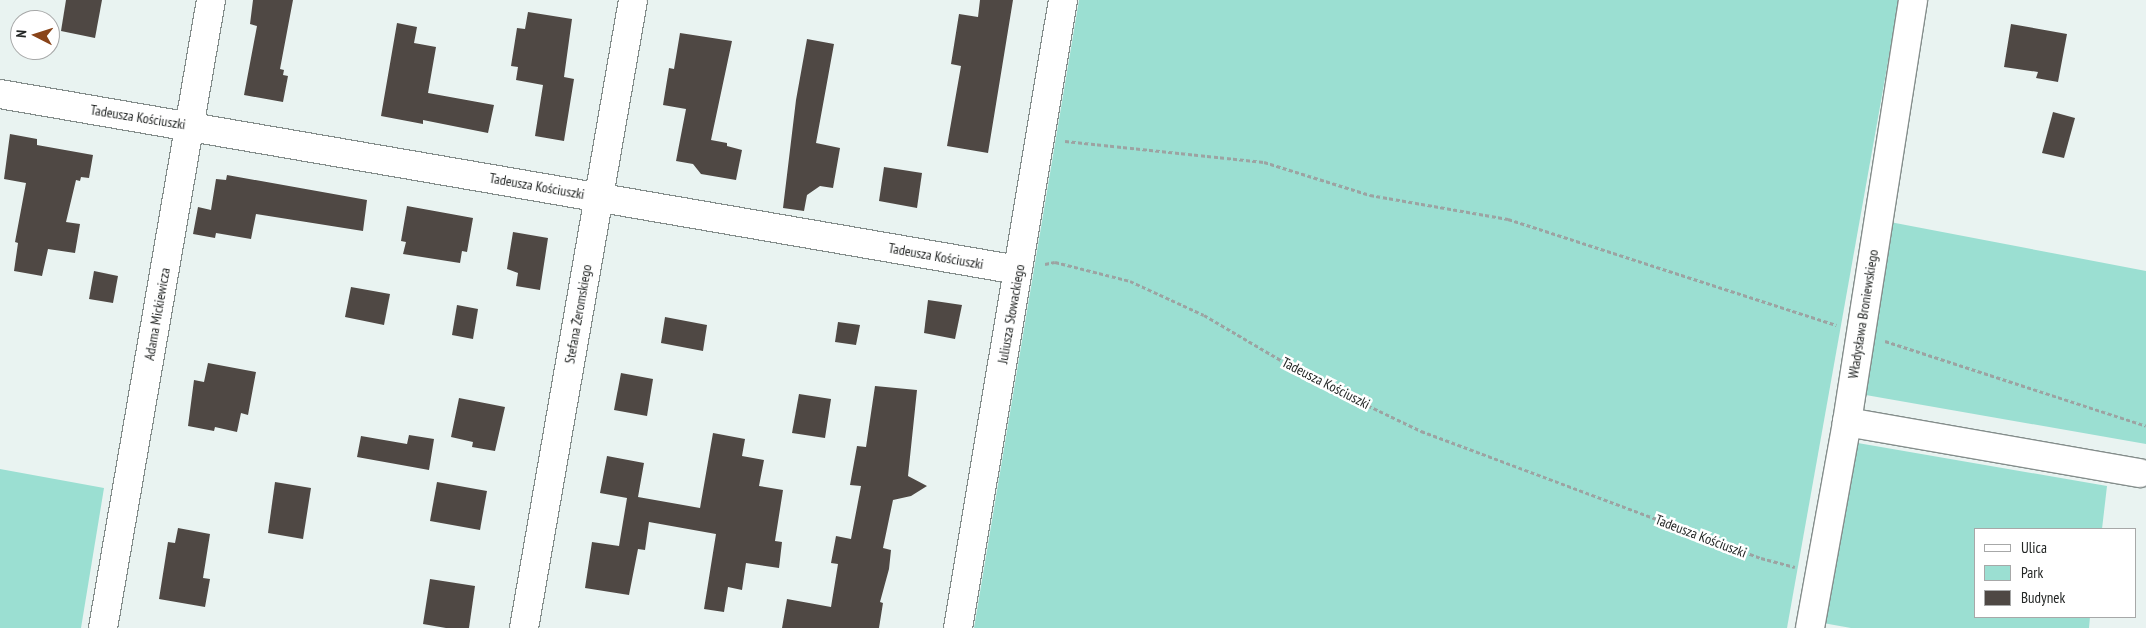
<!DOCTYPE html>
<html>
<head>
<meta charset="utf-8">
<style>
  body { margin:0 }
  #map { position:relative; width:2146px; height:628px; overflow:hidden; background:#e9f3f1; font-family:"PT Sans Narrow",sans-serif }
  div>[style] { position:absolute }
  .green>* { inset:0; background:#9bdfd2 }
  .building>* { inset:0; background:#4f4844 }
  .path>* { height:3px; margin-top:-1.5px; transform-origin:0; background:repeating-linear-gradient(90deg,#9ca3a2 0 4px,transparent 0 6.5px) }
  .roads { filter:drop-shadow(1px 0 #848d8b) drop-shadow(-1px 0 #848d8b) drop-shadow(0 1px #848d8b) drop-shadow(0 -1px #848d8b) }
  .minor>* { height:28px; margin:-14px; padding:0 14px; transform-origin:14px; border-radius:14px; background:#fff }
  span { translate:-50% -50%; white-space:nowrap; text-align:center; line-height:1.15; -webkit-text-stroke:5px #fff; paint-order:stroke }
  .street-label { font-size:14px; color:#232625 }
  .legend { position:absolute; left:1974px; top:528px; width:162px; height:90px; box-sizing:border-box; background:#fff; border:1px solid #a7a8a8; margin:0; padding:6px 9px; list-style:none; font-size:15px; color:#232625 }
  .legend li { display:flex; align-items:center; gap:10px; height:25px }
  .legend b { width:25px; border:1px solid #a7a8a8 }
  .north { position:absolute; left:10px; top:10px; width:50px; height:50px; box-sizing:border-box; background:#fff; border:1px solid #a7a8a8; border-radius:50%; rotate:275deg; font-size:14px; font-weight:700; line-height:20px; text-align:center; color:#232625 }
  .north::after { content:''; display:block; margin:auto; width:18px; height:22px; background:#894419; clip-path:polygon(50% 0,100% 100%,50% 72%,0 100%) }
</style>
</head>
<body>
<div id="map">
  <div class="green">
    <div style="clip-path:polygon(1079px 0,1899px 0,1787px 628px,974px 628px)"></div>
    <div style="clip-path:polygon(1890px 222px,2146px 271px,2146px 444px,1860px 394px)"></div>
    <div style="clip-path:polygon(1852px 442px,2107px 486px,2102px 529px,1975px 529px,1975px 617px,2090px 617px,2089px 628px,1851px 628px,1823px 623px)"></div>
    <div style="clip-path:polygon(0 469px,104px 488px,81px 628px,0 628px)"></div>
  </div>
  <div class="building">
    <div style="clip-path:polygon(66px 0,102px 0,95px 38px,61px 31px)"></div>
    <div style="clip-path:polygon(253px 0,293px 0,280px 69px,284px 70px,283px 75px,288px 76px,283px 102px,244px 95px,257px 26px,250px 24px)"></div>
    <div style="clip-path:polygon(980px 0,1013px 0,988px 153px,947px 146px,961px 66px,951px 64px,959px 14px,978px 17px)"></div>
    <div style="clip-path:polygon(528px 12px,572px 19px,564px 77px,574px 79px,564px 141px,535px 136px,543px 85px,516px 80px,518px 67px,511px 66px,517px 28px,525px 29px)"></div>
    <div style="clip-path:polygon(397px 23px,417px 27px,414px 43px,436px 47px,428px 93px,494px 105px,488px 133px,423px 120px,423px 124px,381px 116px)"></div>
    <div style="clip-path:polygon(2011px 24px,2067px 34px,2058px 82px,2036px 78px,2038px 72px,2004px 67px)"></div>
    <div style="clip-path:polygon(680px 33px,732px 41px,711px 140px,727px 143px,727px 146px,742px 150px,736px 180px,701px 174px,693px 164px,676px 161px,686px 109px,663px 105px,669px 68px,674px 69px)"></div>
    <div style="clip-path:polygon(807px 39px,834px 44px,816px 143px,840px 148px,833px 188px,820px 186px,807px 195px,804px 211px,783px 208px,796px 100px)"></div>
    <div style="clip-path:polygon(2053px 112px,2075px 118px,2064px 158px,2042px 153px)"></div>
    <div style="clip-path:polygon(10px 134px,37px 139px,37px 145px,93px 155px,89px 178px,81px 177px,80px 181px,76px 180px,66px 222px,80px 224px,75px 253px,48px 249px,42px 276px,14px 271px,18px 243px,15px 242px,26px 183px,4px 179px)"></div>
    <div style="clip-path:polygon(884px 167px,922px 173px,917px 208px,879px 201px)"></div>
    <div style="clip-path:polygon(227px 175px,367px 200px,363px 231px,256px 214px,251px 239px,216px 233px,215px 238px,193px 234px,198px 207px,211px 210px,216px 179px,226px 180px)"></div>
    <div style="clip-path:polygon(407px 206px,473px 218px,467px 252px,462px 251px,460px 263px,403px 254px,406px 242px,401px 241px)"></div>
    <div style="clip-path:polygon(513px 232px,548px 238px,540px 290px,516px 286px,518px 273px,507px 269px)"></div>
    <div style="clip-path:polygon(94px 271px,118px 276px,113px 303px,89px 299px)"></div>
    <div style="clip-path:polygon(351px 287px,390px 294px,384px 325px,345px 317px)"></div>
    <div style="clip-path:polygon(928px 300px,962px 305px,955px 339px,924px 333px)"></div>
    <div style="clip-path:polygon(457px 305px,478px 309px,473px 339px,452px 335px)"></div>
    <div style="clip-path:polygon(665px 317px,707px 325px,703px 351px,661px 343px)"></div>
    <div style="clip-path:polygon(838px 322px,860px 325px,856px 345px,835px 342px)"></div>
    <div style="clip-path:polygon(208px 363px,256px 372px,248px 415px,241px 413px,237px 432px,215px 427px,214px 431px,188px 426px,194px 380px,204px 382px)"></div>
    <div style="clip-path:polygon(621px 373px,653px 379px,647px 416px,614px 410px)"></div>
    <div style="clip-path:polygon(875px 386px,917px 390px,908px 476px,927px 486px,911px 496px,893px 500px,883px 548px,891px 550px,889px 569px,880px 602px,883px 603px,879px 628px,782px 628px,787px 599px,831px 607px,838px 564px,831px 563px,836px 536px,851px 539px,861px 486px,850px 485px,857px 446px,866px 447px)"></div>
    <div style="clip-path:polygon(799px 394px,831px 399px,825px 438px,792px 433px)"></div>
    <div style="clip-path:polygon(459px 398px,505px 407px,495px 451px,472px 447px,473px 442px,451px 437px)"></div>
    <div style="clip-path:polygon(713px 433px,745px 439px,742px 456px,764px 460px,759px 486px,783px 490px,775px 541px,782px 542px,779px 568px,746px 563px,742px 590px,728px 587px,724px 612px,704px 609px,716px 534px,649px 522px,645px 550px,638px 549px,629px 595px,585px 588px,592px 542px,619px 546px,627px 498px,600px 493px,607px 456px,644px 463px,638px 497px,700px 508px)"></div>
    <div style="clip-path:polygon(409px 435px,434px 439px,429px 470px,357px 457px,361px 436px,407px 444px)"></div>
    <div style="clip-path:polygon(275px 482px,311px 488px,303px 539px,268px 533px)"></div>
    <div style="clip-path:polygon(437px 482px,487px 491px,480px 530px,430px 521px)"></div>
    <div style="clip-path:polygon(178px 528px,210px 534px,203px 578px,210px 579px,205px 607px,159px 599px,168px 542px,175px 543px)"></div>
    <div style="clip-path:polygon(430px 579px,475px 586px,469px 628px,446px 628px,423px 624px)"></div>
  </div>
  <div class="path">
    <div style="left:1065px;top:141px;width:200px;rotate:6deg"></div>
    <div style="left:1264px;top:162px;width:111px;rotate:17.3deg"></div>
    <div style="left:1370px;top:195px;width:140px;rotate:9.9deg"></div>
    <div style="left:1508px;top:219px;width:345px;rotate:17.9deg"></div>
    <div style="left:1045px;top:264px;width:10px;rotate:-11deg"></div>
    <div style="left:1055px;top:262px;width:77px;rotate:14.2deg"></div>
    <div style="left:1130px;top:281px;width:81px;rotate:24.7deg"></div>
    <div style="left:1204px;top:315px;width:129px;rotate:30.4deg"></div>
    <div style="left:1315px;top:380px;width:118px;rotate:25.7deg"></div>
    <div style="left:1421px;top:431px;width:363px;rotate:20.5deg"></div>
    <div style="left:1761px;top:558px;width:35px;rotate:15deg"></div>
    <div style="left:1885px;top:341px;width:274px;rotate:18deg"></div>
  </div>
  <div class="roads">
    <div class="minor">
      <div style="left:0;top:94px;width:1033px;rotate:9.81deg"></div>
      <div style="left:1847px;top:422px;width:297px;rotate:9.9deg"></div>
      <div style="left:103px;top:628px;width:637px;rotate:-80.24deg"></div>
      <div style="left:524px;top:628px;width:637px;rotate:-80.15deg"></div>
      <div style="left:958px;top:628px;width:637px;rotate:-80.51deg"></div>
      <div style="left:1810px;top:628px;width:209px;rotate:-79.8deg"></div>
      <div style="left:1847px;top:422px;width:427px;rotate:-81.1deg"></div>
    </div>
  </div>
  <div class="street-label">
    <span style="left:138px;top:117px;rotate:9deg">Tadeusza Kościuszki</span>
    <span style="left:537px;top:186px;rotate:10deg">Tadeusza Kościuszki</span>
    <span style="left:936px;top:256px;rotate:10deg">Tadeusza Kościuszki</span>
    <span style="left:157px;top:314px;rotate:-80deg">Adama Mickiewicza</span>
    <span style="left:578px;top:314px;rotate:-80deg">Stefana Żeromskiego</span>
    <span style="left:1011px;top:314px;rotate:-80deg">Juliusza Słowackiego</span>
    <span style="left:1863px;top:314px;rotate:-81deg">Władysława Broniewskiego</span>
    <span style="left:1326px;top:383px;rotate:27deg">Tadeusza Kościuszki</span>
    <span style="left:1701px;top:536px;rotate:21deg">Tadeusza Kościuszki</span>
  </div>
  <ul class="legend">
  <li><b style="height:6px;background:#fff"></b>Ulica</li>
  <li><b style="height:14px;background:#9bdfd2"></b>Park</li>
  <li><b style="height:14px;background:#4f4844"></b>Budynek</li>
  </ul>
  <div class="north">N</div>
</div>
</body>
</html>
